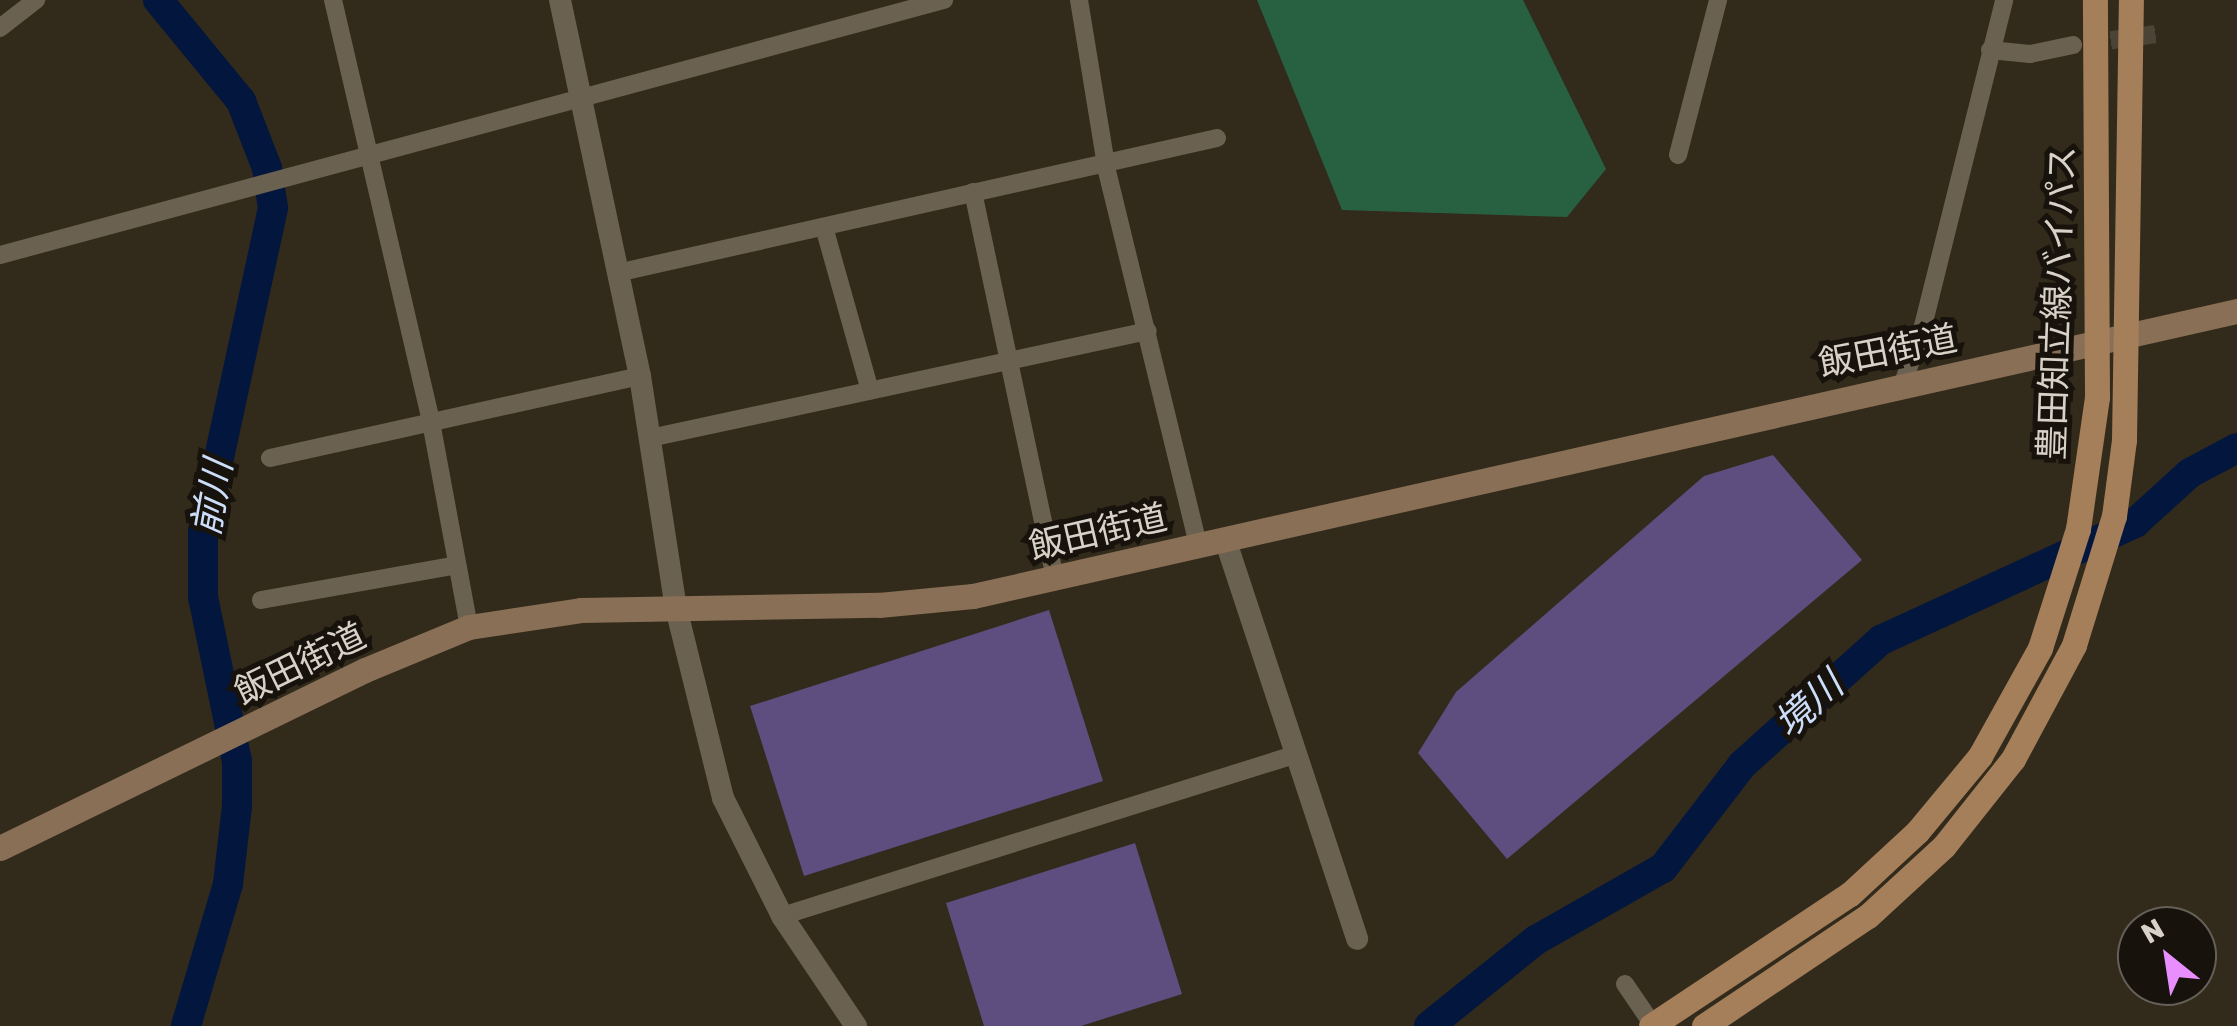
<!DOCTYPE html>
<html>
<head>
<meta charset="utf-8">
<style>
  body { margin:0 }
  #map { position:relative; width:2237px; height:1026px; overflow:hidden; background:#322a1b; font-family:Rubik,"Noto Sans JP",sans-serif }
  div>[style] { position:absolute }
  .forest>* { inset:0; background:#276142 }
  .river>* { height:30px; margin:-15px; padding:0 15px; transform-origin:15px; border-radius:15px; background:#03163e }
  .building>* { inset:0; background:#5e4d7f }
  .minor-tunnel>* { height:18px; margin-top:-9px; transform-origin:0; background:repeating-linear-gradient(90deg,#4b4335 0 18px,transparent 0 27px) }
  .minor>* { height:18px; margin:-9px; padding:0 9px; transform-origin:9px; border-radius:9px; background:#6b6150 }
  .tertiary>* { height:22px; margin:-11px; padding:0 11px; transform-origin:11px; border-radius:11px; background:#6b6150 }
  .secondary>* { height:25px; margin:-12.5px; padding:0 12.5px; transform-origin:12.5px; border-radius:12.5px; background:#886f55 }
  .primary>* { height:25px; margin:-12.5px; padding:0 12.5px; transform-origin:12.5px; border-radius:12.5px; background:#a57e5a }
  span { translate:-50% -50%; white-space:nowrap; text-align:center; line-height:1.15; -webkit-text-stroke:10px #17130c; paint-order:stroke }
  .street-label { font-size:35px; color:#d7d1c8 }
  .water-label { font-size:38px; color:#ccddfa; font-style:italic }
  .north { position:absolute; left:2117px; top:906px; width:100px; height:100px; box-sizing:border-box; background:#17130c; border:2px solid #645f57; border-radius:50%; rotate:330deg; font-size:28px; font-weight:700; line-height:40px; text-align:center; color:#d7d1c8 }
  .north::after { content:''; display:block; margin:auto; width:35px; height:45px; background:#e88eff; clip-path:polygon(50% 0,100% 100%,50% 72%,0 100%) }
</style>
</head>
<body>
<div id="map">
  <div class="forest">
    <div style="clip-path:polygon(1257px 0,1523px 0,1606px 169px,1567px 217px,1342px 210px)"></div>
  </div>
  <div class="river">
    <div style="left:158px;top:0;width:131px;rotate:50.6deg"></div>
    <div style="left:241px;top:101px;width:72px;rotate:68.8deg"></div>
    <div style="left:267px;top:168px;width:40px;rotate:81.5deg"></div>
    <div style="left:273px;top:208px;width:331px;rotate:102.2deg"></div>
    <div style="left:203px;top:532px;width:65px;rotate:90deg"></div>
    <div style="left:203px;top:597px;width:167px;rotate:78.3deg"></div>
    <div style="left:237px;top:761px;width:45px;rotate:90deg"></div>
    <div style="left:237px;top:806px;width:79px;rotate:96.6deg"></div>
    <div style="left:228px;top:884px;width:148px;rotate:106.5deg"></div>
    <div style="left:1429px;top:1026px;width:137px;rotate:-38.8deg"></div>
    <div style="left:1536px;top:940px;width:146px;rotate:-29.6deg"></div>
    <div style="left:1663px;top:868px;width:130px;rotate:-52.5deg"></div>
    <div style="left:1742px;top:765px;width:187px;rotate:-42deg"></div>
    <div style="left:1881px;top:640px;width:280px;rotate:-24.7deg"></div>
    <div style="left:2135px;top:523px;width:74px;rotate:-42.3deg"></div>
    <div style="left:2190px;top:473px;width:53px;rotate:-28deg"></div>
  </div>
  <div class="building">
    <div style="clip-path:polygon(1773px 455px,1862px 560px,1507px 859px,1418px 753px,1456px 692px,1704px 476px)"></div>
    <div style="clip-path:polygon(1049px 610px,1103px 781px,804px 876px,750px 706px)"></div>
    <div style="clip-path:polygon(1135px 843px,1182px 994px,1081px 1026px,984px 1026px,946px 903px)"></div>
  </div>
  <div class="minor-tunnel">
    <div style="left:2084px;top:44px;width:80px;rotate:-7.9deg"></div>
  </div>
  <div class="minor">
    <div style="left:333px;top:0;width:433px;rotate:76.9deg"></div>
    <div style="left:431px;top:422px;width:208px;rotate:79.5deg"></div>
    <div style="left:1079px;top:0;width:173px;rotate:80.7deg"></div>
    <div style="left:1107px;top:171px;width:385px;rotate:76.3deg"></div>
    <div style="left:0;top:28px;width:46px;rotate:-37.9deg"></div>
    <div style="left:1990px;top:50px;width:40px;rotate:5.7deg"></div>
    <div style="left:2030px;top:54px;width:44px;rotate:-11.8deg"></div>
    <div style="left:1678px;top:155px;width:160px;rotate:-75.5deg"></div>
    <div style="left:973px;top:192px;width:395px;rotate:78deg"></div>
    <div style="left:824px;top:227px;width:170px;rotate:74.3deg"></div>
    <div style="left:0;top:255px;width:978px;rotate:-15.12deg"></div>
    <div style="left:617px;top:273px;width:615px;rotate:-12.68deg"></div>
    <div style="left:1903px;top:383px;width:56px;rotate:-70.3deg"></div>
    <div style="left:1922px;top:330px;width:340px;rotate:-76deg"></div>
    <div style="left:650px;top:438px;width:509px;rotate:-12.13deg"></div>
    <div style="left:270px;top:458px;width:379px;rotate:-12.5deg"></div>
    <div style="left:261px;top:600px;width:199px;rotate:-10.1deg"></div>
    <div style="left:782px;top:916px;width:537px;rotate:-17.46deg"></div>
    <div style="left:1625px;top:984px;width:50px;rotate:55.7deg"></div>
  </div>
  <div class="tertiary">
    <div style="left:560px;top:0;width:384px;rotate:78deg"></div>
    <div style="left:640px;top:376px;width:235px;rotate:81.2deg"></div>
    <div style="left:676px;top:608px;width:196px;rotate:76.1deg"></div>
    <div style="left:723px;top:798px;width:132px;rotate:63.4deg"></div>
    <div style="left:782px;top:916px;width:133px;rotate:56.1deg"></div>
    <div style="left:1225px;top:539px;width:421px;rotate:71.7deg"></div>
  </div>
  <div class="secondary">
    <div style="left:0;top:848px;width:406px;rotate:-26deg"></div>
    <div style="left:365px;top:670px;width:113px;rotate:-22.5deg"></div>
    <div style="left:469px;top:627px;width:113px;rotate:-8.6deg"></div>
    <div style="left:581px;top:610px;width:298px;rotate:-1deg"></div>
    <div style="left:879px;top:605px;width:94px;rotate:-5.5deg"></div>
    <div style="left:973px;top:596px;width:1296px;rotate:-12.71deg"></div>
  </div>
  <div class="primary">
    <div style="left:1651px;top:1026px;width:239px;rotate:-33.6deg"></div>
    <div style="left:1850px;top:894px;width:91px;rotate:-42.8deg"></div>
    <div style="left:1917px;top:832px;width:99px;rotate:-50.3deg"></div>
    <div style="left:1980px;top:756px;width:124px;rotate:-60.9deg"></div>
    <div style="left:2040px;top:648px;width:125px;rotate:-72.3deg"></div>
    <div style="left:2078px;top:529px;width:133px;rotate:-81.8deg"></div>
    <div style="left:2097px;top:397px;width:397px;rotate:-90.3deg"></div>
    <div style="left:1704px;top:1026px;width:197px;rotate:-33.9deg"></div>
    <div style="left:1868px;top:916px;width:103px;rotate:-42.6deg"></div>
    <div style="left:1944px;top:846px;width:111px;rotate:-51.6deg"></div>
    <div style="left:2013px;top:759px;width:129px;rotate:-61.8deg"></div>
    <div style="left:2074px;top:645px;width:135px;rotate:-72.8deg"></div>
    <div style="left:2114px;top:516px;width:77px;rotate:-82.5deg"></div>
    <div style="left:2124px;top:440px;width:440px;rotate:-89.1deg"></div>
  </div>
  <div class="street-label">
    <span style="left:2057px;top:303px;rotate:-88deg">豊田知立線バイパス</span>
    <span style="left:1888px;top:351px;rotate:-11deg">飯田街道</span>
    <span style="left:1098px;top:532px;rotate:-13deg">飯田街道</span>
    <span style="left:300px;top:664px;rotate:-26deg">飯田街道</span>
  </div>
  <div class="water-label">
    <span style="left:213px;top:498px;rotate:-80deg">前川</span>
    <span style="left:1809px;top:705px;rotate:-42deg">境川</span>
  </div>
  <div class="north">N</div>
</div>
</body>
</html>
